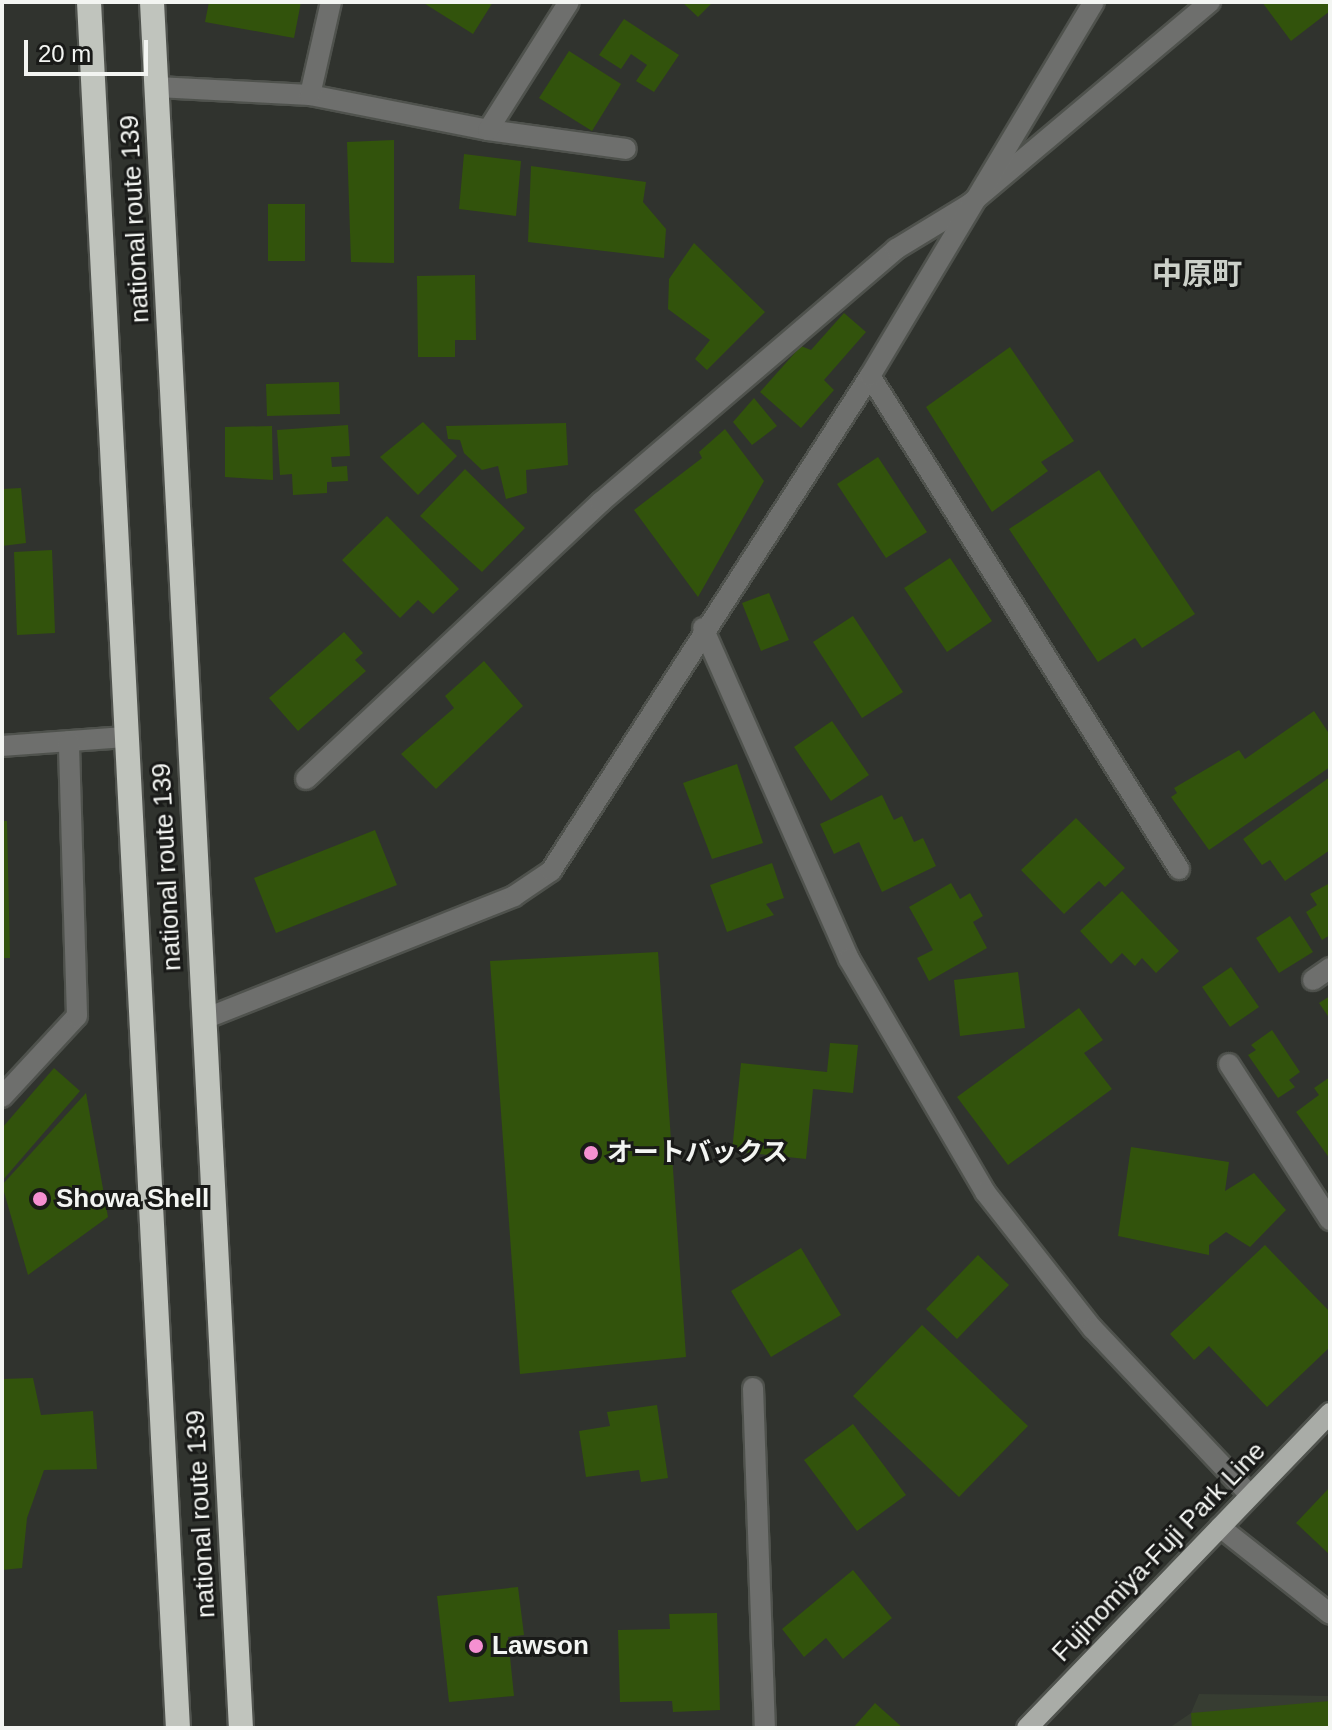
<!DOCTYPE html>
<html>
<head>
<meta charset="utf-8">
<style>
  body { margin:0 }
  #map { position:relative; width:1332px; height:1730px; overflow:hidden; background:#30332e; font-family:Helvetica,"Noto Sans JP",sans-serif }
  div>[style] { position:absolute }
  .built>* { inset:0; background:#373d32 }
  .building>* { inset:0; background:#32530c }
  .roads { filter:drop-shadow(2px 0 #4f524d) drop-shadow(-2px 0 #4f524d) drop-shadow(0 2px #4f524d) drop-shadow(0 -2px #4f524d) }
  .minor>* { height:20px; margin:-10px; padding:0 10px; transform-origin:10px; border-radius:10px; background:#6e6f6d }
  .major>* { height:20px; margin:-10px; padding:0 10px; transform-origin:10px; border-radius:10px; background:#a9aca7 }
  .highway>* { height:24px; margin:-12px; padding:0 12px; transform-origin:12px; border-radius:12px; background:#c0c4bd }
  .dots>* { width:22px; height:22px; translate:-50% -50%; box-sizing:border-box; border:4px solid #191a18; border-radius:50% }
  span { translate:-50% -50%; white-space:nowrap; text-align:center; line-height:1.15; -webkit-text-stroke:6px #191a18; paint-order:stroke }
  .street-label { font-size:26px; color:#f3f5f2 }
  .poi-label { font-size:26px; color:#f3f5f2; font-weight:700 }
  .left { translate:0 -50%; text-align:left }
  .quarter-label { font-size:30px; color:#ccd0c9; font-weight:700 }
  .frame { position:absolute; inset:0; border:4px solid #f3f5f2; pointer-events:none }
  .scale { position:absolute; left:24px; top:40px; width:124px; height:36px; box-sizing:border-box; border:4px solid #f3f5f2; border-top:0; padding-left:10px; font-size:24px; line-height:28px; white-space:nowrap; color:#f3f5f2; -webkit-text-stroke:6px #191a18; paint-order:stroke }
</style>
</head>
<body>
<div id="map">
  <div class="built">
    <div style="clip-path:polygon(1199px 1694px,1330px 1696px,1330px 1728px,1169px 1728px,1191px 1713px)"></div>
  </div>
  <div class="building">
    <div style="clip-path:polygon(209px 2px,301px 2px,294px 38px,205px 22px)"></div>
    <div style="clip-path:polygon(422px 2px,493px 2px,473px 34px)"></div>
    <div style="clip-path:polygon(682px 2px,713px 2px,698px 17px)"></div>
    <div style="clip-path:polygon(1262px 2px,1330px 2px,1330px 11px,1291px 41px)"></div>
    <div style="clip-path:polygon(624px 19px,679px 55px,654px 92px,636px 81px,647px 65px,631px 54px,621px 69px,599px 55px)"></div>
    <div style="clip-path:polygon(569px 51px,621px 84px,592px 131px,539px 98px)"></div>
    <div style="clip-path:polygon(394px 140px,394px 263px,351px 262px,347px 142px)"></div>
    <div style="clip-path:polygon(464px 154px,521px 161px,516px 216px,459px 209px)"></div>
    <div style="clip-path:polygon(531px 166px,646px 182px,643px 202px,666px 229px,664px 258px,528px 242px)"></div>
    <div style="clip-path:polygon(268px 204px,305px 204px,305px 261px,268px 261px)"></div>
    <div style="clip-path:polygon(694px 243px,765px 312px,707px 370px,695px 359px,710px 340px,668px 309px,669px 279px)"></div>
    <div style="clip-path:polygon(475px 275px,476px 340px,455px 340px,455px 357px,418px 357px,417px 276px)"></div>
    <div style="clip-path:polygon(844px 313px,866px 332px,824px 380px,834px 390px,801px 428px,760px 392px,801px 346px,811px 350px)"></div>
    <div style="clip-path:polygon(1010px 347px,1074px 441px,1041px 462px,1048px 471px,992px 512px,926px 407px)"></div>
    <div style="clip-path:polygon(339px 382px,340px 414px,267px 416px,266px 384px)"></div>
    <div style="clip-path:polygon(754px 398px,777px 426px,752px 445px,733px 422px)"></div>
    <div style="clip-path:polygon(423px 422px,457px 456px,418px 495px,380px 457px)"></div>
    <div style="clip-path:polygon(566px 423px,568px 465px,526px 470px,527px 493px,506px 499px,498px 466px,482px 470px,464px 453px,460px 440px,448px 439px,446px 426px)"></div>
    <div style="clip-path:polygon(348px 425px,350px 456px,331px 457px,332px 467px,347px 466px,348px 481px,327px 482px,327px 493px,293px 495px,292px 474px,280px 475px,277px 430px)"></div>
    <div style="clip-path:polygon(272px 426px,273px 480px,225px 477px,225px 427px)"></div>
    <div style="clip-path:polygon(725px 429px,764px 481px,698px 597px,634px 510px,702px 458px,699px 452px)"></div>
    <div style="clip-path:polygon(878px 457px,927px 532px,886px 558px,837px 484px)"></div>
    <div style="clip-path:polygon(465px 469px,525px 528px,482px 572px,420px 516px)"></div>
    <div style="clip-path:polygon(1099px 470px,1195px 614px,1142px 648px,1135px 638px,1098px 662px,1009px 529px)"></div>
    <div style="clip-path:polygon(21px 488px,26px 543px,2px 546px,2px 489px)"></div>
    <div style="clip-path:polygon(387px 516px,459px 589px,433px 614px,418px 600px,400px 618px,342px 560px)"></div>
    <div style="clip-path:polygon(52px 550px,55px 633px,17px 635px,14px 552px)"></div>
    <div style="clip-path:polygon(950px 558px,992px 621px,947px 652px,904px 588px)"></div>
    <div style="clip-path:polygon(769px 593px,789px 640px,761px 651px,742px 603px)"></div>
    <div style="clip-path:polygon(853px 616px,903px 692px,862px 718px,813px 642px)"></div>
    <div style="clip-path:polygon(344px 632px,363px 653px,355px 660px,366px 671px,298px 731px,269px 698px)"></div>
    <div style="clip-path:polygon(484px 661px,523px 706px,436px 789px,401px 754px,454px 708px,445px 696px)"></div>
    <div style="clip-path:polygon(1314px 711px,1330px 735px,1330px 767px,1209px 850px,1171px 797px,1177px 793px,1174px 788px,1239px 750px,1245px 759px)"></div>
    <div style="clip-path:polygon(832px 721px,869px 775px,831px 801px,794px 747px)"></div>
    <div style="clip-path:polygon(737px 764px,763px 843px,712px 859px,683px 783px)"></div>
    <div style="clip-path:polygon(1330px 777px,1330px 850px,1285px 881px,1270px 860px,1262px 865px,1243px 839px)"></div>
    <div style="clip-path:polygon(882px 795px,894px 820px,902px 816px,914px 842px,923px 838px,936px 866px,882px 892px,859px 842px,834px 854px,820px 824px)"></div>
    <div style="clip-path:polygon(1076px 818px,1125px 868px,1105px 887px,1099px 881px,1064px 914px,1021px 870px)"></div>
    <div style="clip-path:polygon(2px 821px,7px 821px,10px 958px,2px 958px)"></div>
    <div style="clip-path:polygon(375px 830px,397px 885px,276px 933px,254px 878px)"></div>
    <div style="clip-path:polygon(772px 863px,784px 898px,766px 904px,774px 915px,727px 932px,710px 885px)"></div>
    <div style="clip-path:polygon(951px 883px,960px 899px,970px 893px,983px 916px,973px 922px,987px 948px,929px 981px,917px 958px,933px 950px,909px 907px)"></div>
    <div style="clip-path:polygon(1330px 883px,1330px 935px,1322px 940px,1306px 912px,1317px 905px,1310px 894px)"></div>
    <div style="clip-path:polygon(1122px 891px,1179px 951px,1156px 973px,1142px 958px,1135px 966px,1122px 953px,1111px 964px,1080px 931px)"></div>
    <div style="clip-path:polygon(1290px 916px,1313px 952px,1279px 973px,1256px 938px)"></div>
    <div style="clip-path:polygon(658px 952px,686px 1357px,520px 1374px,490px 961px)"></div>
    <div style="clip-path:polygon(1231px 967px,1259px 1007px,1230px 1027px,1202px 987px)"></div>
    <div style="clip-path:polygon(1018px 972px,1025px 1028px,960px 1036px,954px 980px)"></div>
    <div style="clip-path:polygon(1330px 996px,1330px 1019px,1319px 1003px)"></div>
    <div style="clip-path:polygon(1079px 1008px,1103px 1040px,1084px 1053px,1112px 1089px,1008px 1165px,957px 1097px)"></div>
    <div style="clip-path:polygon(1272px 1030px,1300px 1072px,1289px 1080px,1295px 1087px,1278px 1098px,1248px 1055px,1256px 1050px,1251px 1045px)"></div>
    <div style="clip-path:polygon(830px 1043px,858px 1045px,853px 1093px,813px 1089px,806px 1159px,732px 1151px,741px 1063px,827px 1072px)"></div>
    <div style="clip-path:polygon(54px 1068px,80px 1091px,2px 1181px,2px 1128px)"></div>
    <div style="clip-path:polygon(1330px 1077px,1330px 1159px,1296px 1112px,1319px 1095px,1314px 1088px)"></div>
    <div style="clip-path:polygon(86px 1093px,108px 1217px,28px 1275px,2px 1185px)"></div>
    <div style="clip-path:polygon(1131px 1147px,1229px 1162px,1225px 1191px,1254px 1173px,1286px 1210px,1250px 1247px,1226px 1232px,1209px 1245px,1209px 1255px,1118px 1236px)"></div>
    <div style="clip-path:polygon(1265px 1245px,1330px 1312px,1330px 1347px,1267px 1407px,1209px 1346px,1194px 1360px,1170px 1334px)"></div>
    <div style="clip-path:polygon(801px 1248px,841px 1315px,771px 1357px,731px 1291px)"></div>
    <div style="clip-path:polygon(978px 1255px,1009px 1285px,957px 1339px,926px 1309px)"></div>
    <div style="clip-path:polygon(922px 1325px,1028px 1426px,959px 1497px,853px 1396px)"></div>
    <div style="clip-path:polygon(33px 1378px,41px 1415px,93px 1411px,97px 1469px,44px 1470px,27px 1518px,22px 1568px,2px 1570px,2px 1379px)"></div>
    <div style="clip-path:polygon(657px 1405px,668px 1478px,641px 1482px,639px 1470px,586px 1477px,579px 1431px,610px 1426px,607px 1412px)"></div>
    <div style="clip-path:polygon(853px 1424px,906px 1495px,857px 1531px,804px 1460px)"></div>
    <div style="clip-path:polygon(1330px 1487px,1330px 1555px,1296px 1523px)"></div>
    <div style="clip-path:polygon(853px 1570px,892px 1618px,843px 1659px,826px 1638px,804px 1657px,782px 1629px)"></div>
    <div style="clip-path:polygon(518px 1587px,524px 1635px,508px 1637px,514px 1696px,449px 1702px,437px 1596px)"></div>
    <div style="clip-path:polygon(717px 1613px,720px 1710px,673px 1712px,672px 1701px,620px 1702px,618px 1630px,670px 1629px,669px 1614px)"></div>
    <div style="clip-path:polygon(1330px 1701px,1330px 1728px,1192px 1728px,1191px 1713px)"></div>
    <div style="clip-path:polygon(875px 1703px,903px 1728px,853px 1728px)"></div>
  </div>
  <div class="roads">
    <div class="minor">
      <div style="left:157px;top:87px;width:153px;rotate:3deg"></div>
      <div style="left:310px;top:95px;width:181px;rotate:11.1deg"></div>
      <div style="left:488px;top:130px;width:139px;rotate:7.8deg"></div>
      <div style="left:310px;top:95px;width:95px;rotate:-77.3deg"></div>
      <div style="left:488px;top:130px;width:151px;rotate:-57.7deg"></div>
      <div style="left:870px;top:376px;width:582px;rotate:57.92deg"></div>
      <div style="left:703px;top:628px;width:362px;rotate:66.2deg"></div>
      <div style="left:849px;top:959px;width:270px;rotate:59.7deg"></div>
      <div style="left:985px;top:1192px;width:174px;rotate:51.8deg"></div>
      <div style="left:1093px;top:1329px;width:228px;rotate:46.6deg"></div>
      <div style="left:2px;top:746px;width:124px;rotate:-4.2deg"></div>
      <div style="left:306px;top:779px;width:405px;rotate:-43.2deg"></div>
      <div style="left:601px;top:502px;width:389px;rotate:-40.6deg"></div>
      <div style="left:896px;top:249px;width:87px;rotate:-31.3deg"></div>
      <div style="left:970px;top:204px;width:314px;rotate:-40.1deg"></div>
      <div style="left:1313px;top:980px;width:21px;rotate:-35deg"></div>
      <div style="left:204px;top:1019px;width:334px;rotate:-21.6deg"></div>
      <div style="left:514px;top:896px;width:45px;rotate:-34deg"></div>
      <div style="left:551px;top:871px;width:589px;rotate:-57.2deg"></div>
      <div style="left:870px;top:376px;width:436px;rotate:-59.1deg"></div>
      <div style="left:1229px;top:1064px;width:186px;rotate:57.1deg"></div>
      <div style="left:2px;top:1097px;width:110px;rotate:-47.2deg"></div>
      <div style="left:77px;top:1016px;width:275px;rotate:-91.7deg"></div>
      <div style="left:753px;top:1388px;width:340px;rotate:88deg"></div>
      <div style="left:1220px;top:1527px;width:140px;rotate:38.3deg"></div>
    </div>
    <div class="major">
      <div style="left:1027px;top:1728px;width:437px;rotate:-46.1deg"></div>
    </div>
    <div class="highway">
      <div style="left:89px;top:2px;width:1728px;rotate:87.05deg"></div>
      <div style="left:152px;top:2px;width:1728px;rotate:87.05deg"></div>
    </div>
  </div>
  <div class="dots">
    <div style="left:591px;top:1153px;background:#f590d1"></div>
    <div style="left:40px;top:1199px;background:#f590d1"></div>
    <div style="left:476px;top:1646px;background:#f590d1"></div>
  </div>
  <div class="street-label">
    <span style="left:135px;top:219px;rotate:-93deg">national route 139</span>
    <span style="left:167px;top:867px;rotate:-93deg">national route 139</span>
    <span style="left:201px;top:1514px;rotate:-93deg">national route 139</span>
    <span style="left:1159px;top:1552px;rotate:-46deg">Fujinomiya-Fuji Park Line</span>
  </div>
  <div class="poi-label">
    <span class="left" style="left:607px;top:1153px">オートバックス</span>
    <span class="left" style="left:56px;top:1199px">Showa Shell</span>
    <span class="left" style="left:492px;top:1646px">Lawson</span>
  </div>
  <div class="quarter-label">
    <span style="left:1197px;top:274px">中原町</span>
  </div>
  <div class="frame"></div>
  <div class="scale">20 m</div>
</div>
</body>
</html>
